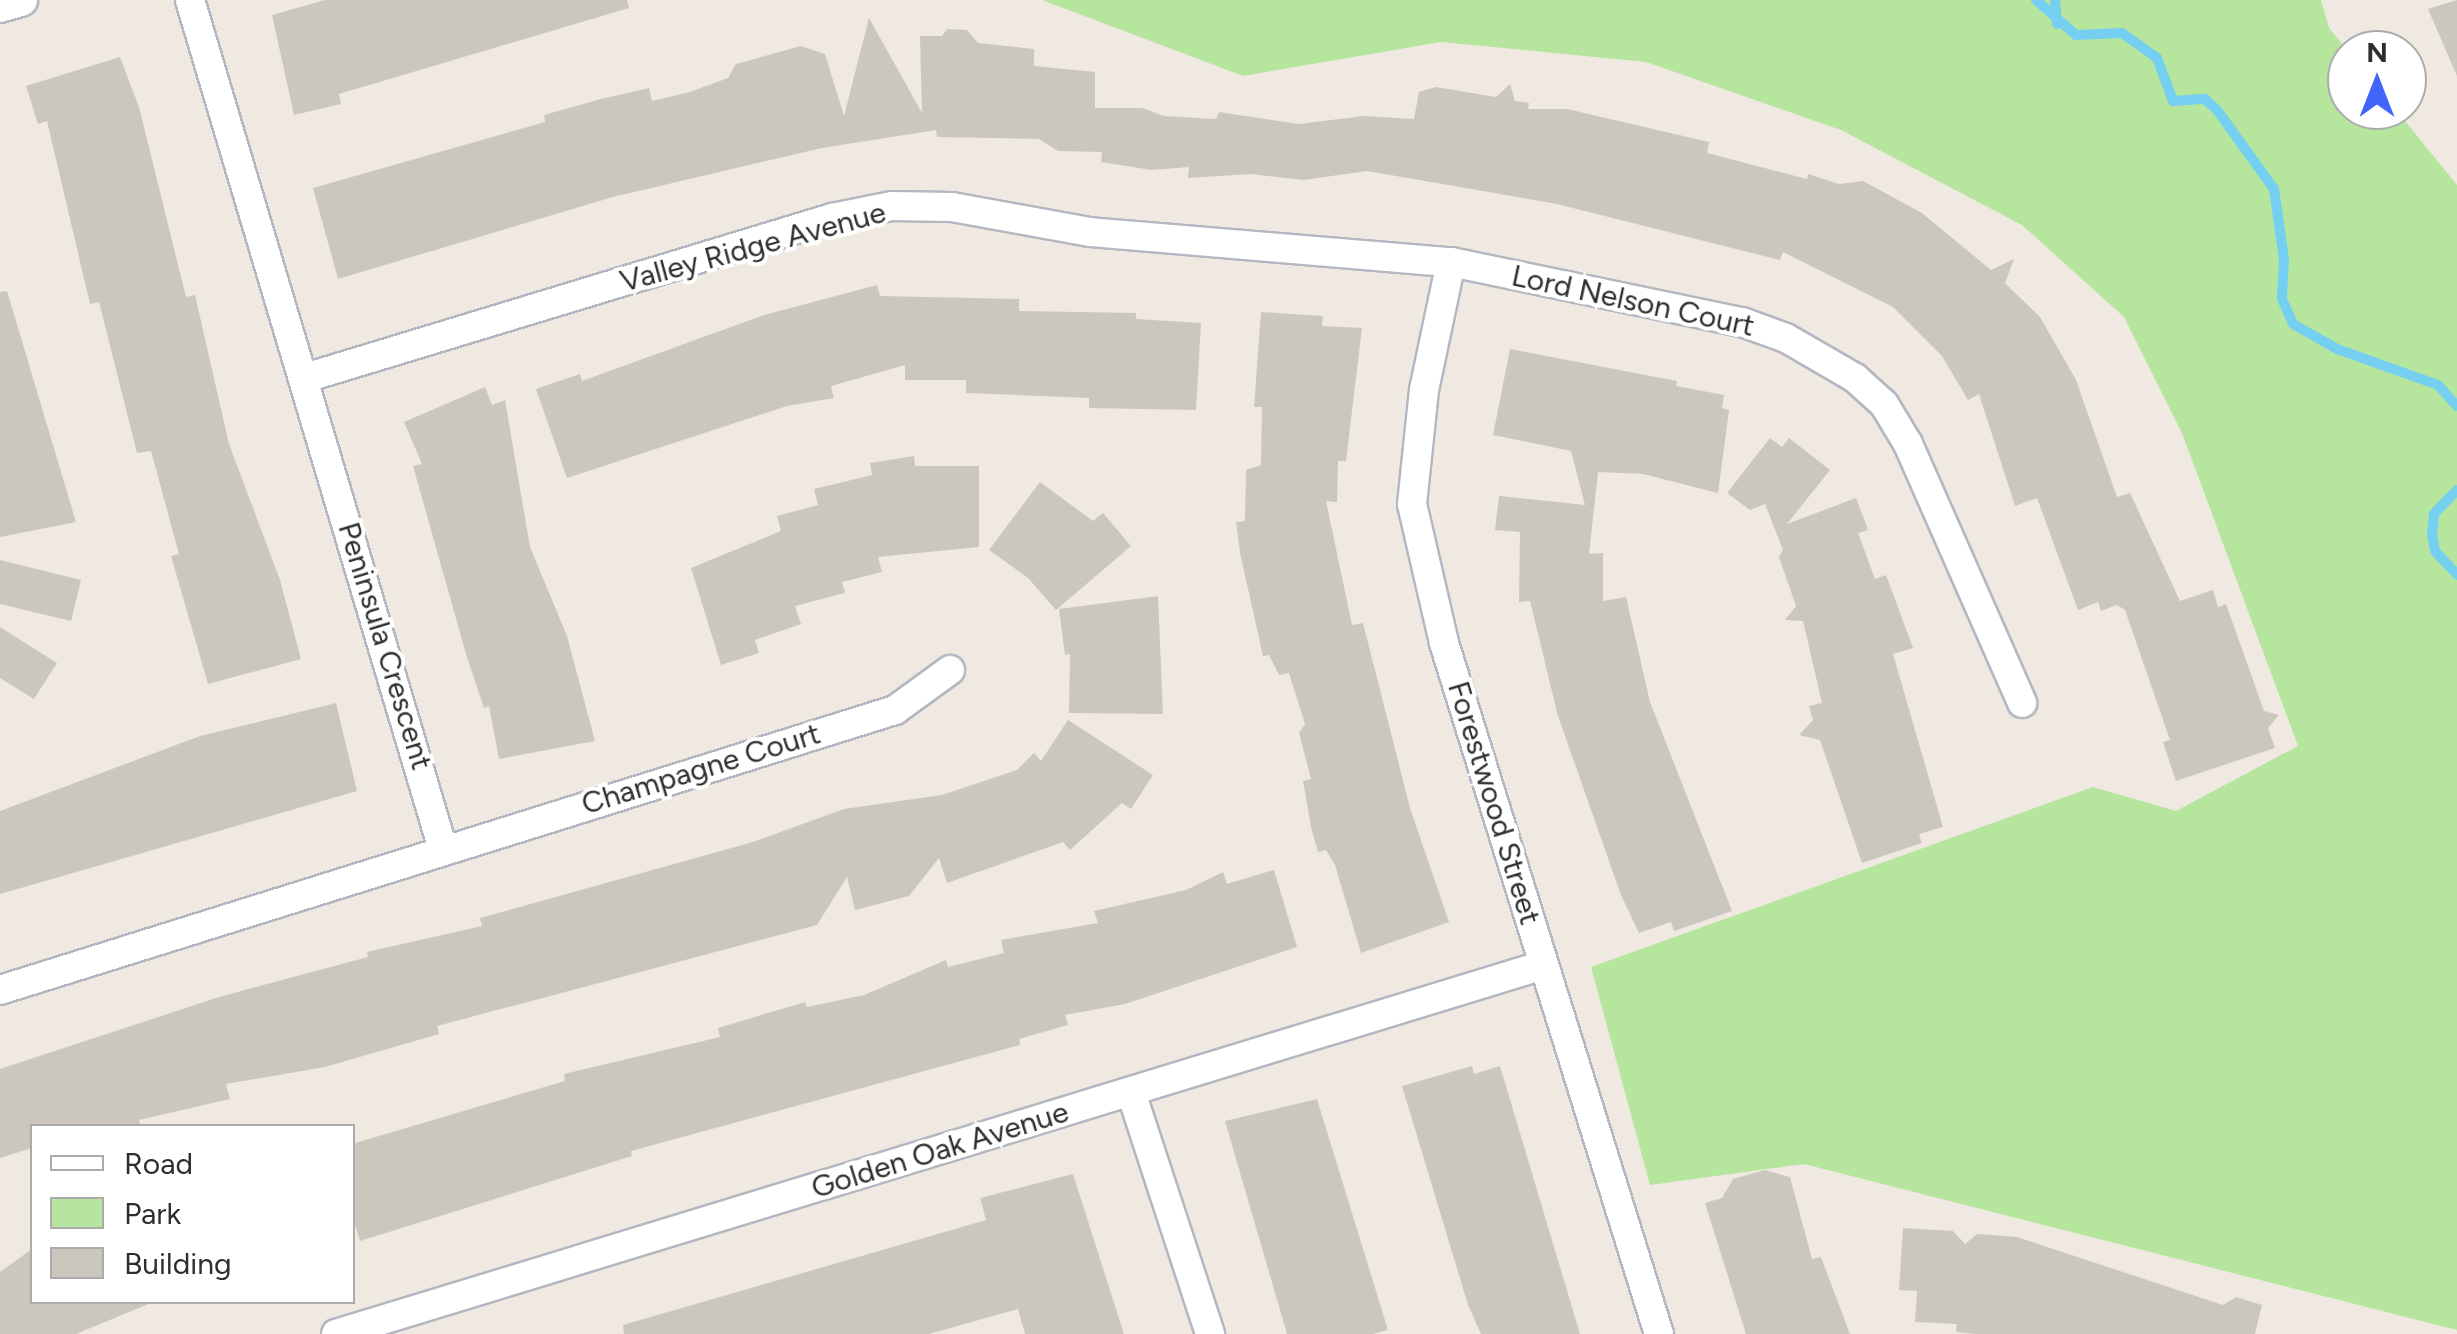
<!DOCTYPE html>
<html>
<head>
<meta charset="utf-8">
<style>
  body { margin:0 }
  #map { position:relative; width:2457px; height:1334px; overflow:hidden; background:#efe9e1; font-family:Figtree,sans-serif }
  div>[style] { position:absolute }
  .green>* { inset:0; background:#b6e59e }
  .stream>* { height:10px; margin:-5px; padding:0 5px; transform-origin:5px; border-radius:5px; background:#75cff0 }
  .building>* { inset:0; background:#cbc7bf }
  .roads { filter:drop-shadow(2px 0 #b4b7c1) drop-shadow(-2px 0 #b4b7c1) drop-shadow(0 2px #b4b7c1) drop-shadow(0 -2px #b4b7c1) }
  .minor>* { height:28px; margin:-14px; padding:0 14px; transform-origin:14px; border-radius:14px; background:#fff }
  .tertiary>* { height:32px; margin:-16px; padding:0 16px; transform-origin:16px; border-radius:16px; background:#fff }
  span { translate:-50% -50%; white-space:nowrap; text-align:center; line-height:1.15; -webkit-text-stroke:8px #fff; paint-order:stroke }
  .street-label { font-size:30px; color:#2e2e2e }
  .legend { position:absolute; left:30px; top:1124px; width:325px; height:180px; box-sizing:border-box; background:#fff; border:2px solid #ababab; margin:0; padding:12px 18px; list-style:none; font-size:30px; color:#2e2e2e }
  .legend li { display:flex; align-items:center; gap:20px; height:50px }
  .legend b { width:50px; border:2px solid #ababab }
  .north { position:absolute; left:2327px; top:30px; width:100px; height:100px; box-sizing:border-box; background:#fff; border:2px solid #ababab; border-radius:50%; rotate:0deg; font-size:28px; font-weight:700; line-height:40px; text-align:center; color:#2e2e2e }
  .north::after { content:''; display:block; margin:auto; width:35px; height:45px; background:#4264fb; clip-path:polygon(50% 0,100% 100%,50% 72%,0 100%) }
</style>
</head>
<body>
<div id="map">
  <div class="green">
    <div style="clip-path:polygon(1042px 0,2321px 0,2329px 28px,2347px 50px,2347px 110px,2396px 110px,2457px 185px,2457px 1330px,1804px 1164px,1650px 1185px,1591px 967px,2093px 787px,2176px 811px,2298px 746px,2182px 433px,2124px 317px,2022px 225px,1841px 130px,1646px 62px,1441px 42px,1243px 76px)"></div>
  </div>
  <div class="stream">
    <div style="left:2036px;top:0;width:53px;rotate:41.2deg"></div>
    <div style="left:2076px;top:35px;width:46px;rotate:-2.5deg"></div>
    <div style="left:2122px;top:33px;width:43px;rotate:35.5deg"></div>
    <div style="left:2157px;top:58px;width:46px;rotate:69.6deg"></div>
    <div style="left:2173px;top:101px;width:32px;rotate:-4deg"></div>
    <div style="left:2205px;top:99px;width:16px;rotate:43deg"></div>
    <div style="left:2217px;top:110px;width:97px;rotate:54.2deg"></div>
    <div style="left:2274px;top:189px;width:71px;rotate:81.9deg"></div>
    <div style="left:2284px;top:259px;width:40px;rotate:92.9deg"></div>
    <div style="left:2282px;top:299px;width:27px;rotate:66deg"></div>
    <div style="left:2293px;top:324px;width:51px;rotate:29.6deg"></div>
    <div style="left:2337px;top:349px;width:107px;rotate:19.6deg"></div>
    <div style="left:2438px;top:385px;width:28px;rotate:48deg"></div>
    <div style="left:2055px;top:0;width:24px;rotate:85deg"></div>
    <div style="left:2457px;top:490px;width:33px;rotate:134deg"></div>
    <div style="left:2434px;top:514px;width:21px;rotate:95deg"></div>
    <div style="left:2432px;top:535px;width:16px;rotate:79deg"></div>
    <div style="left:2435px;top:551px;width:33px;rotate:47deg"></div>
  </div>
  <div class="building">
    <div style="clip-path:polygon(325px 0,627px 0,629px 8px,339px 94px,341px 104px,294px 115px,272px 15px)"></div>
    <div style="clip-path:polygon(2457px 0,2457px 76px,2428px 9px)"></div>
    <div style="clip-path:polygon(869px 18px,922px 113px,920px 36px,942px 36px,947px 29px,967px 30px,978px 43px,1034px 49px,1034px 66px,1095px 72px,1095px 108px,1142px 108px,1164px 116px,1216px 119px,1219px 112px,1299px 124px,1364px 116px,1414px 119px,1419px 92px,1436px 87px,1496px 97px,1510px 84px,1515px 101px,1529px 103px,1528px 109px,1567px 109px,1709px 142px,1707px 153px,1807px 179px,1808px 174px,1839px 184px,1863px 181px,1922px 213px,1991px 270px,2014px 259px,2005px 283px,2040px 317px,2076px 380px,2117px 497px,2130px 493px,2180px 601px,2213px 590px,2218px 607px,2226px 604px,2264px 711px,2279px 715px,2268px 728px,2275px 748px,2176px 781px,2163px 742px,2170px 740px,2125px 610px,2117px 605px,2101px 611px,2098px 602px,2078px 610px,2037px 498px,2015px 506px,1979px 394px,1968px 400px,1942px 356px,1893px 307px,1783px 252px,1780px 260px,1557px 204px,1367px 171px,1304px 180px,1251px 174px,1188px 178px,1189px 167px,1152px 170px,1101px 162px,1102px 152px,1058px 151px,1039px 139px,937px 137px,936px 130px,822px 148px,613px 197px,338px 279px,313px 188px,545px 122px,544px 115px,601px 99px,649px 88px,652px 101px,690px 92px,728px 78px,736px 64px,801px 46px,825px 54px,844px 116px)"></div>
    <div style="clip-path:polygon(120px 57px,139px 107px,186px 297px,195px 295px,229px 444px,280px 580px,301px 659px,208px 684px,171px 556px,179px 554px,151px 451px,137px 453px,99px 302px,90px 304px,47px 121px,38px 124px,26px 86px)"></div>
    <div style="clip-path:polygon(877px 285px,880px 296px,1019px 299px,1019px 311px,1136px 313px,1136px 319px,1201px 323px,1196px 410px,1089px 408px,1089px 398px,966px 393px,966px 380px,905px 380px,905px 365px,831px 386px,834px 398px,787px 406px,567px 478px,536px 389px,580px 374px,582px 381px,764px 315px)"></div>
    <div style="clip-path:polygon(7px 291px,76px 522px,0 537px,0 292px)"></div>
    <div style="clip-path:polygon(1261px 312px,1323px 316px,1322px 326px,1362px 328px,1346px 461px,1338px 461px,1337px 502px,1326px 501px,1352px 625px,1363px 623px,1410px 808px,1449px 922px,1361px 953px,1335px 865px,1326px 850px,1318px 852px,1311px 827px,1303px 781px,1311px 779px,1299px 733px,1305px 724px,1289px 673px,1279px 675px,1269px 655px,1263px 656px,1240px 553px,1236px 522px,1245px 521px,1246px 470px,1261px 465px,1262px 407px,1254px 407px)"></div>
    <div style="clip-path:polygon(1510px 349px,1677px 381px,1676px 386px,1724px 395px,1722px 408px,1729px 410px,1718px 493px,1643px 474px,1598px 472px,1589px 554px,1603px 553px,1603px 601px,1626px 597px,1650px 702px,1732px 911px,1674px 931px,1671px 922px,1639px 933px,1621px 895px,1558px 716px,1530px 601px,1519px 602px,1520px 532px,1495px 530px,1499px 496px,1585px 505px,1571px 451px,1493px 435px)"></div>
    <div style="clip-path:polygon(485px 387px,492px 405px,505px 400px,530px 547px,567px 636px,595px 741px,499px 759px,489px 706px,484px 708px,466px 654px,413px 466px,422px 464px,404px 422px)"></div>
    <div style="clip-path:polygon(1770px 438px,1782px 447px,1789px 438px,1830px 470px,1787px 524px,1856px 498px,1868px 530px,1858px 533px,1875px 579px,1886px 575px,1913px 648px,1893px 654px,1943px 827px,1919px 834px,1922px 843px,1862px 863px,1820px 740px,1799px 735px,1813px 720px,1809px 706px,1822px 703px,1803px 621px,1785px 620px,1796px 606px,1779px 557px,1783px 550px,1765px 504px,1750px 510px,1727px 493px)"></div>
    <div style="clip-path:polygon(914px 456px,915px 466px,979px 466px,979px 547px,878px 557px,882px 572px,842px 582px,845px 593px,795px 606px,801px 624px,755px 640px,759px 653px,721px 665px,691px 568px,781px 531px,777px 516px,818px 505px,814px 489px,872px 475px,870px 463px)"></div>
    <div style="clip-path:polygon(1040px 482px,1093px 521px,1103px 513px,1131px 546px,1056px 610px,1028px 578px,989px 550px)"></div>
    <div style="clip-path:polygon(0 560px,81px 580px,71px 621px,0 604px)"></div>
    <div style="clip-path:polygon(1158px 596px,1163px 714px,1069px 713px,1070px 654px,1065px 655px,1059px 609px)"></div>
    <div style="clip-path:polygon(0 627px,57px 663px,34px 699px,0 678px)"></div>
    <div style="clip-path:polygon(336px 703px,357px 791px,0 894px,0 811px,200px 736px)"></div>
    <div style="clip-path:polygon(1068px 720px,1153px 775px,1131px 809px,1122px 803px,1070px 850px,1063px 842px,947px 883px,939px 858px,909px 896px,855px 910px,847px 877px,817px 925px,437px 1026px,439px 1034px,325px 1067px,226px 1084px,230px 1099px,139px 1120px,141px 1126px,32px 1126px,32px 1148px,0 1158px,0 1069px,219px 997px,368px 957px,367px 952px,482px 926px,480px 918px,753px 842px,844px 809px,942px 795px,1017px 770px,1034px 753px,1041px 761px)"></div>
    <div style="clip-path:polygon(1274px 870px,1297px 947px,1125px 1004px,1065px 1015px,1068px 1025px,1019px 1039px,1020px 1045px,631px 1151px,632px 1156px,360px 1241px,352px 1214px,352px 1144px,565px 1081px,564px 1074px,720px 1037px,718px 1028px,805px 1002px,807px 1007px,864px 995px,946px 960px,948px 967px,1004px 953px,1001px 940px,1098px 923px,1094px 911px,1186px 890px,1223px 872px,1227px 884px)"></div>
    <div style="clip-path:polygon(1472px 1066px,1474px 1074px,1500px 1066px,1580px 1334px,1481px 1334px,1468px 1305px,1402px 1086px)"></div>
    <div style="clip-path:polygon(1317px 1099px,1388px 1330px,1373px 1334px,1287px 1334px,1225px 1121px)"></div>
    <div style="clip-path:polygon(1765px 1170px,1790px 1177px,1812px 1259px,1821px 1257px,1850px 1334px,1746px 1334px,1705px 1203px,1722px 1198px,1733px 1179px)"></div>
    <div style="clip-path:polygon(1073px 1174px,1124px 1334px,1025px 1334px,1018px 1309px,929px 1334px,624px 1334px,623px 1325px,986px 1220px,980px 1198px)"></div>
    <div style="clip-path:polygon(1903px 1228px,1953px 1231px,1965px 1244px,1977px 1234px,2017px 1237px,2223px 1305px,2236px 1297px,2262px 1305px,2255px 1334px,1975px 1334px,1956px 1332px,1957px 1324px,1915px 1322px,1917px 1291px,1899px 1290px)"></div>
    <div style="clip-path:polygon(32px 1249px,32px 1302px,151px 1303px,76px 1334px,0 1334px,0 1272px)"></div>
  </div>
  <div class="roads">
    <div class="minor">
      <div style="left:190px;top:0;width:886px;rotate:73.41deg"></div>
      <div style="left:1451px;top:262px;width:131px;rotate:101.9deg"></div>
      <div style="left:1424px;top:390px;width:115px;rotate:96deg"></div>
      <div style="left:1412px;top:504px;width:143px;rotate:77deg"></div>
      <div style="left:1444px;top:643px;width:724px;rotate:72.72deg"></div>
      <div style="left:305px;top:378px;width:551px;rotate:-16.89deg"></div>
      <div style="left:832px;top:218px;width:61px;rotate:-11.3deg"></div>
      <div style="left:892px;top:206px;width:60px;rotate:1deg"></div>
      <div style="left:952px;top:207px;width:140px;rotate:10.3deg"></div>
      <div style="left:1090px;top:232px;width:362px;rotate:4.8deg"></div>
      <div style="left:1451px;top:262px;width:297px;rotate:11.7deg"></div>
      <div style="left:1742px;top:322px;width:47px;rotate:20deg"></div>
      <div style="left:1786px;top:338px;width:80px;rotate:30.1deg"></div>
      <div style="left:1855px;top:378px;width:39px;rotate:42deg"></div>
      <div style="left:1884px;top:404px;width:47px;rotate:59deg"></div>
      <div style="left:1908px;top:444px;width:283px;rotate:66.2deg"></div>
      <div style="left:0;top:990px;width:938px;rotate:-17.37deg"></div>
      <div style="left:895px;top:710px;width:68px;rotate:-36deg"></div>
      <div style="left:1131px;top:1092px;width:255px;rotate:71.9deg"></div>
      <div style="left:336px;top:1334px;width:1263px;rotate:-16.99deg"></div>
    </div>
    <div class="tertiary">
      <div style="left:0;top:6px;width:22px;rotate:-16deg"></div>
    </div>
  </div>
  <div class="street-label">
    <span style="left:753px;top:247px;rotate:-15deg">Valley Ridge Avenue</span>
    <span style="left:1633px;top:301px;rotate:12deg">Lord Nelson Court</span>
    <span style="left:385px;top:646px;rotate:73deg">Peninsula Crescent</span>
    <span style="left:701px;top:769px;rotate:-17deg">Champagne Court</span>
    <span style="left:1494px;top:803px;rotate:73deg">Forestwood Street</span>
    <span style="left:940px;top:1150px;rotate:-17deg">Golden Oak Avenue</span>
  </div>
  <ul class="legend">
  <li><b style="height:12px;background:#fff"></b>Road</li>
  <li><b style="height:28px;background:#b6e59e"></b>Park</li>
  <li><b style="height:28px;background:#cbc7bf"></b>Building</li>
  </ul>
  <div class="north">N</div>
</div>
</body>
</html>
